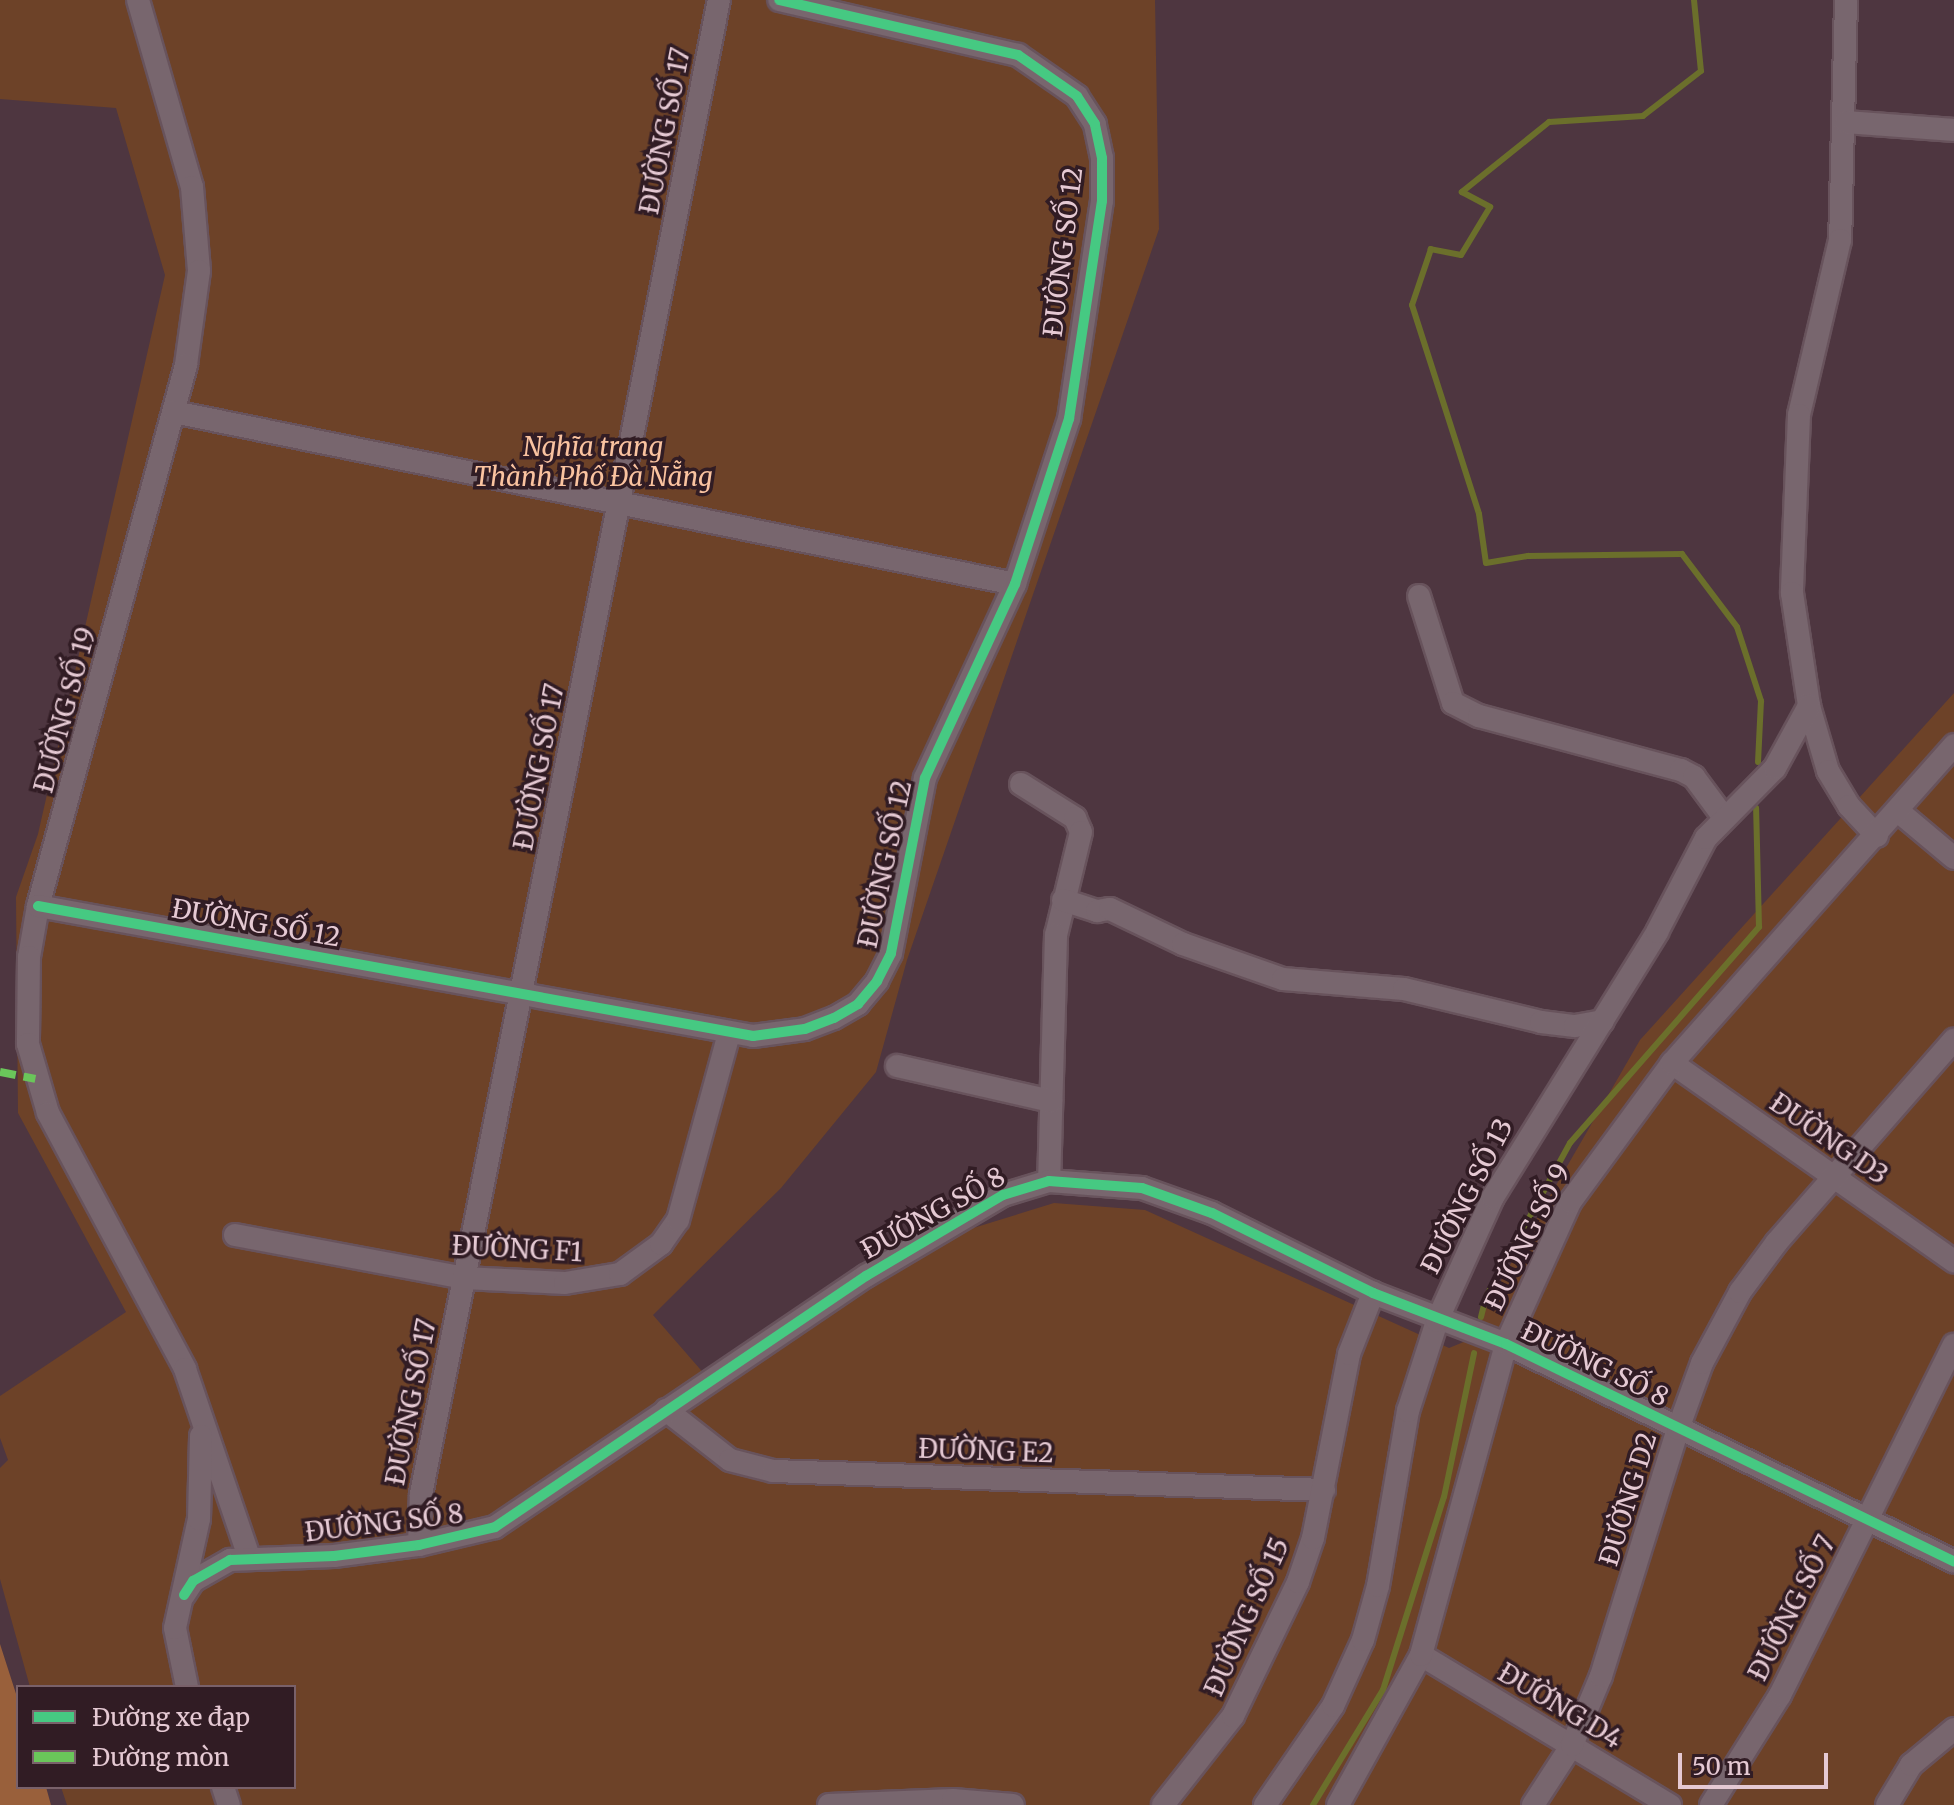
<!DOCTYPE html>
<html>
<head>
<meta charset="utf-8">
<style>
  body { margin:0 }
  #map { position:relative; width:1954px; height:1805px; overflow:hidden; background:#4e3640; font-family:Merriweather,serif }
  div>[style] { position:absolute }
  .green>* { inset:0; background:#6d4228 }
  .forest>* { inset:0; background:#99603b }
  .stream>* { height:6px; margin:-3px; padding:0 3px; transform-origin:3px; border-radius:3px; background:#6b6f2b }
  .roads { filter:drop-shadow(2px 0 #68535c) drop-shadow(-2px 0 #68535c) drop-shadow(0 2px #68535c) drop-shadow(0 -2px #68535c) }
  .minor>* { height:22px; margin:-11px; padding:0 11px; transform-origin:11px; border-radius:11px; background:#78666e }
  .quiet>* { height:8px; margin-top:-4px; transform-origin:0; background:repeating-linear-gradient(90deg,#6ac65a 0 16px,transparent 0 24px) }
  .cycleway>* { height:10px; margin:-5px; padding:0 5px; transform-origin:5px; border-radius:5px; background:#46c982 }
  span { translate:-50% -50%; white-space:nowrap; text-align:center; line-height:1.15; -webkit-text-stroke:7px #311c24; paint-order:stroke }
  .street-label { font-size:26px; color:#e5c9d3 }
  .park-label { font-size:26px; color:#fac3a0; font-style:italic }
  .legend { position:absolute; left:16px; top:1685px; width:280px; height:104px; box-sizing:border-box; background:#311c24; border:2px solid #79616a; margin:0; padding:10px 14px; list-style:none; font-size:24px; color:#e5c9d3 }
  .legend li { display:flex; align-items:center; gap:16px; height:40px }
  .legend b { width:40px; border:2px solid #79616a }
  .scale { position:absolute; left:1678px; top:1753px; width:150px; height:36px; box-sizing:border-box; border:4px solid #e5c9d3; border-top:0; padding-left:10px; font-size:24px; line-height:28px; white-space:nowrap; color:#e5c9d3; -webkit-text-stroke:6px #311c24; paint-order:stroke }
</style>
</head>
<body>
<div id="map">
  <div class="green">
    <div style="clip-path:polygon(0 0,1155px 0,1159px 229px,907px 960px,876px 1072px,781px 1188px,653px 1315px,713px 1384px,970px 1229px,1054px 1203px,1145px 1210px,1449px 1348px,1466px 1341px,1640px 1040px,1954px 693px,1954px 1805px,67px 1805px,61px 1787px,294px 1787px,294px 1687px,30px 1687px,0 1579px,0 1468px,8px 1460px,0 1438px,0 1396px,126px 1312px,18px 1113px,16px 897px,38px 834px,165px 275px,116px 108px,0 99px)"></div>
  </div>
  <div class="forest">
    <div style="clip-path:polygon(0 1644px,18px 1700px,18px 1787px,46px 1787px,51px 1805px,0 1805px)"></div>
  </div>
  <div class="stream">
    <div style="left:1694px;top:0;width:71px;rotate:84.4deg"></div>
    <div style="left:1701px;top:71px;width:73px;rotate:142.2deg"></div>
    <div style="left:1643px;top:116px;width:94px;rotate:176.3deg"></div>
    <div style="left:1549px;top:122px;width:112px;rotate:141.2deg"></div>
    <div style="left:1462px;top:192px;width:32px;rotate:28deg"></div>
    <div style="left:1490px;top:207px;width:56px;rotate:121.1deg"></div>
    <div style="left:1461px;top:255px;width:31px;rotate:-169deg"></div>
    <div style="left:1431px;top:249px;width:59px;rotate:108.7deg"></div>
    <div style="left:1412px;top:305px;width:219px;rotate:72.2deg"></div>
    <div style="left:1479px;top:514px;width:49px;rotate:81.9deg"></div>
    <div style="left:1486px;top:563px;width:43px;rotate:-9.5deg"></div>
    <div style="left:1528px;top:556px;width:154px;rotate:-0.7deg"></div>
    <div style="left:1682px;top:554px;width:91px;rotate:53deg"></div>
    <div style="left:1737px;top:627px;width:78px;rotate:72deg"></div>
    <div style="left:1761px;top:701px;width:61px;rotate:92.8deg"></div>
    <div style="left:1481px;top:1317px;width:21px;rotate:-76deg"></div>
    <div style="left:1486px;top:1297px;width:175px;rotate:-61.4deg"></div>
    <div style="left:1570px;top:1143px;width:287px;rotate:-48.8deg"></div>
    <div style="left:1759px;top:927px;width:119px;rotate:-91.4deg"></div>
    <div style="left:1313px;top:1805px;width:135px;rotate:-58.7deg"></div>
    <div style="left:1383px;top:1690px;width:202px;rotate:-72.5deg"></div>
    <div style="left:1444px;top:1497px;width:147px;rotate:-78.2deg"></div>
  </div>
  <div class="roads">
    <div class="minor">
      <div style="left:138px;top:0;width:195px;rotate:73.9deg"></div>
      <div style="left:192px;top:187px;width:84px;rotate:85.2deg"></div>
      <div style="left:199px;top:271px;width:95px;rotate:97.9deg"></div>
      <div style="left:186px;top:365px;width:561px;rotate:105.3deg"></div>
      <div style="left:38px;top:906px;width:52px;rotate:100deg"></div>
      <div style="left:29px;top:957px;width:87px;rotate:90.7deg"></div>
      <div style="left:28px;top:1044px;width:72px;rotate:73.8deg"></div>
      <div style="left:48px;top:1113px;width:290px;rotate:61.8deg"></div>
      <div style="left:185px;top:1369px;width:199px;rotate:71.2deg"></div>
      <div style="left:1846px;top:0;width:240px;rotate:91.4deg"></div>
      <div style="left:1840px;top:240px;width:180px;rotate:103.2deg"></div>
      <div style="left:1799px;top:415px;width:178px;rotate:92.3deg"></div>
      <div style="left:1792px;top:593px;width:114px;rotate:81.4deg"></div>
      <div style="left:1809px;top:706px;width:68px;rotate:73.7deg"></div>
      <div style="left:1828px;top:771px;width:41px;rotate:59deg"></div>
      <div style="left:1849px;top:806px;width:41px;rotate:47deg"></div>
      <div style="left:1846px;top:122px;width:108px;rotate:4.2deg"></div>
      <div style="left:174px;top:412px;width:858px;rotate:11.56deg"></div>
      <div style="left:1419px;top:596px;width:112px;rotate:72.4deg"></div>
      <div style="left:1453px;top:703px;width:29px;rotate:27deg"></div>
      <div style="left:1479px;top:716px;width:209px;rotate:15deg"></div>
      <div style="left:1681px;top:770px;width:15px;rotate:28deg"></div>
      <div style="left:1694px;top:777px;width:49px;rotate:53.4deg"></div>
      <div style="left:1021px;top:784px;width:64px;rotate:32.2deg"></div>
      <div style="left:1075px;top:818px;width:15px;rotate:67deg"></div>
      <div style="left:1081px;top:832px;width:106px;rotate:103.6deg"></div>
      <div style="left:1056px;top:935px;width:246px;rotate:91.6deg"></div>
      <div style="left:1898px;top:811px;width:73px;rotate:40deg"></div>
      <div style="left:1063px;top:900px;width:36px;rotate:18deg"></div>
      <div style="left:1097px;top:911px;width:13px;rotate:-9deg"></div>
      <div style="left:1110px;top:909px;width:81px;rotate:25.6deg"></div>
      <div style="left:1183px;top:944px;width:106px;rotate:19.3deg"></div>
      <div style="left:1283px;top:979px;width:121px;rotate:4.7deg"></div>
      <div style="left:1404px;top:989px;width:141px;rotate:13.5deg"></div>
      <div style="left:1541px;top:1022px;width:34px;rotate:7deg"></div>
      <div style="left:1575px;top:1026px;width:28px;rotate:-10deg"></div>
      <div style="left:38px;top:906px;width:727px;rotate:10.3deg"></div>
      <div style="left:753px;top:1036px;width:52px;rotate:-7.7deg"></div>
      <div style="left:805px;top:1029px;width:31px;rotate:-21deg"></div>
      <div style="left:834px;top:1018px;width:28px;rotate:-30deg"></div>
      <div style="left:858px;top:1004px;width:30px;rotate:-50deg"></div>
      <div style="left:877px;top:981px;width:31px;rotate:-63deg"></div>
      <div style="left:891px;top:953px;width:178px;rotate:-79deg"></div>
      <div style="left:925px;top:778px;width:214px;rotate:-65.1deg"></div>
      <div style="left:1015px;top:584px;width:174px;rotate:-71.9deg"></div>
      <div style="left:1069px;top:419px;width:220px;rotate:-81.4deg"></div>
      <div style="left:1102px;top:201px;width:43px;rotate:-90deg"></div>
      <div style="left:1102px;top:158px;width:35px;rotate:-102deg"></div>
      <div style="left:1095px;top:124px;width:33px;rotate:-123deg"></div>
      <div style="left:1077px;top:96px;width:72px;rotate:-145.2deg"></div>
      <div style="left:1018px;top:55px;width:245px;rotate:-167deg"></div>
      <div style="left:1672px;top:1063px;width:345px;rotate:35.1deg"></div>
      <div style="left:897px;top:1066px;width:158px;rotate:12.8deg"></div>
      <div style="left:235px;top:1235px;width:233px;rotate:10.6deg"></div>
      <div style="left:464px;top:1278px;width:101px;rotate:2.8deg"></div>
      <div style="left:565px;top:1283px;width:56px;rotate:-9.3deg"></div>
      <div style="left:620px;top:1274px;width:51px;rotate:-36.2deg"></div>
      <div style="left:661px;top:1244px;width:29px;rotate:-55deg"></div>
      <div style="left:678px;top:1220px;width:194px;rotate:-74.7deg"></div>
      <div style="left:666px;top:1410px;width:81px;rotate:38deg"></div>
      <div style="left:730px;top:1460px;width:44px;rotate:14.3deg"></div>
      <div style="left:773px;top:1471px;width:551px;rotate:1.97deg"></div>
      <div style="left:419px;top:1545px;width:51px;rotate:-87.8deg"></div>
      <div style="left:421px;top:1494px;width:1523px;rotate:-78.72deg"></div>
      <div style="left:184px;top:1595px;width:17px;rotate:-57deg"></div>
      <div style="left:193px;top:1581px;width:43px;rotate:-29.6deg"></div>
      <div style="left:230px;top:1560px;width:104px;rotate:-2.2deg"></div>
      <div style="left:334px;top:1556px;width:86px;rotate:-7.4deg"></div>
      <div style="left:419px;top:1545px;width:78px;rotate:-13.3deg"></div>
      <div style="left:495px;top:1527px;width:448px;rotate:-34.1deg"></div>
      <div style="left:866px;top:1276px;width:159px;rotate:-30.6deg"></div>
      <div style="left:1003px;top:1195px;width:48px;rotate:-16.9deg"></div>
      <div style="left:1049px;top:1181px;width:93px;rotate:4.3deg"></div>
      <div style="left:1142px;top:1188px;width:74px;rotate:19.7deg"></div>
      <div style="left:1212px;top:1213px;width:180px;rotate:26.4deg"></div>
      <div style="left:1373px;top:1293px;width:142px;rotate:21deg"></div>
      <div style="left:1506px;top:1344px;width:498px;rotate:25.9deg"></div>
      <div style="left:1421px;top:1655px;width:291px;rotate:31.1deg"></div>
      <div style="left:187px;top:1687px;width:60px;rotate:-101.5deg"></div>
      <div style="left:175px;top:1628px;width:112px;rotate:-77.6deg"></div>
      <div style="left:199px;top:1519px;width:83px;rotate:-88.6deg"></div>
      <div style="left:223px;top:1787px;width:19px;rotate:72deg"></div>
      <div style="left:829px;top:1805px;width:124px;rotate:-2.3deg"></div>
      <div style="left:953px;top:1800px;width:60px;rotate:4.8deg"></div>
      <div style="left:1163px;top:1805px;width:113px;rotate:-51.8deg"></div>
      <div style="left:1233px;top:1716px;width:149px;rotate:-64.1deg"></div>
      <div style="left:1298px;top:1582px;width:46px;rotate:-71.2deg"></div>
      <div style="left:1313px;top:1538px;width:187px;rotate:-78.9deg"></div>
      <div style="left:1349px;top:1354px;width:66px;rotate:-68.5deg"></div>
      <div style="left:1265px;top:1805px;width:120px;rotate:-55.5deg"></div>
      <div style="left:1333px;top:1706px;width:72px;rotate:-65.6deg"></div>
      <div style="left:1363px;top:1640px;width:56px;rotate:-74.5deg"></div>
      <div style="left:1378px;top:1586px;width:178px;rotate:-80.3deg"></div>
      <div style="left:1408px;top:1411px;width:95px;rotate:-72.1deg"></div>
      <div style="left:1437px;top:1321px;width:136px;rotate:-65.7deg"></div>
      <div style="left:1493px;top:1197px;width:312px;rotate:-58.2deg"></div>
      <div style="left:1657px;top:932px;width:106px;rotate:-62.5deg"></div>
      <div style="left:1706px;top:838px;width:98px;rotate:-45.4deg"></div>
      <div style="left:1775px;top:768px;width:71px;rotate:-61.3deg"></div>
      <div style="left:1338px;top:1805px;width:171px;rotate:-61deg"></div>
      <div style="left:1421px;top:1655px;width:322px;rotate:-74.7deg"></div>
      <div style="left:1506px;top:1344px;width:156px;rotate:-65.7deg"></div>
      <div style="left:1570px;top:1202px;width:172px;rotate:-53.7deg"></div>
      <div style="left:1672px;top:1063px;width:425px;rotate:-48.4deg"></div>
      <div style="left:1533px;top:1805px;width:72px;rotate:-57deg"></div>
      <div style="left:1572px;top:1745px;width:75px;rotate:-67.2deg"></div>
      <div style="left:1601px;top:1676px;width:259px;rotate:-72.7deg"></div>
      <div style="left:1678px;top:1429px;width:70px;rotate:-70deg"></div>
      <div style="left:1702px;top:1363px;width:81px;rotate:-61.8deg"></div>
      <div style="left:1740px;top:1292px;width:62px;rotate:-53.5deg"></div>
      <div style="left:1777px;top:1242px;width:269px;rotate:-48.8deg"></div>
      <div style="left:1711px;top:1805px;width:130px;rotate:-57.9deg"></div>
      <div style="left:1780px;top:1695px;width:391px;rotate:-63.6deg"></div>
      <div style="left:1887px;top:1805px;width:47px;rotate:-59deg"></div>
      <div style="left:1911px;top:1765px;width:56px;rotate:-39.9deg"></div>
    </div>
  </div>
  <div class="quiet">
    <div style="left:0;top:1072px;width:36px;rotate:11deg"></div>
  </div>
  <div class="cycleway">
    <div style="left:38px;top:906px;width:727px;rotate:10.3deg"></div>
    <div style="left:753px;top:1036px;width:52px;rotate:-7.7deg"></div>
    <div style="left:805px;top:1029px;width:31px;rotate:-21deg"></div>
    <div style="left:834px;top:1018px;width:28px;rotate:-30deg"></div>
    <div style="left:858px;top:1004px;width:30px;rotate:-50deg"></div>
    <div style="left:877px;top:981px;width:31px;rotate:-63deg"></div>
    <div style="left:891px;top:953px;width:178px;rotate:-79deg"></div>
    <div style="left:925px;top:778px;width:214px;rotate:-65.1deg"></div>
    <div style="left:1015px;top:584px;width:174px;rotate:-71.9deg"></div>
    <div style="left:1069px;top:419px;width:220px;rotate:-81.4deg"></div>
    <div style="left:1102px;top:201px;width:43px;rotate:-90deg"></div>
    <div style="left:1102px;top:158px;width:35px;rotate:-102deg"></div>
    <div style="left:1095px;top:124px;width:33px;rotate:-123deg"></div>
    <div style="left:1077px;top:96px;width:72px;rotate:-145.2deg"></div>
    <div style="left:1018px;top:55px;width:245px;rotate:-167deg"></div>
    <div style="left:184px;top:1595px;width:17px;rotate:-57deg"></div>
    <div style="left:193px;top:1581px;width:43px;rotate:-29.6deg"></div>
    <div style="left:230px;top:1560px;width:104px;rotate:-2.2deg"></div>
    <div style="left:334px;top:1556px;width:86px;rotate:-7.4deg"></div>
    <div style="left:419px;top:1545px;width:78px;rotate:-13.3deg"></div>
    <div style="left:495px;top:1527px;width:448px;rotate:-34.1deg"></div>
    <div style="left:866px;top:1276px;width:159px;rotate:-30.6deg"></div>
    <div style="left:1003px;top:1195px;width:48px;rotate:-16.9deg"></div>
    <div style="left:1049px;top:1181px;width:93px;rotate:4.3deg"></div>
    <div style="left:1142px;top:1188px;width:74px;rotate:19.7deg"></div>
    <div style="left:1212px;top:1213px;width:180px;rotate:26.4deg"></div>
    <div style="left:1373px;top:1293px;width:142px;rotate:21deg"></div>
    <div style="left:1506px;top:1344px;width:498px;rotate:25.9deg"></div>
  </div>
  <div class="street-label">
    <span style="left:665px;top:131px;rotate:-79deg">ĐƯỜNG SỐ 17</span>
    <span style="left:1063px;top:252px;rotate:-83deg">ĐƯỜNG SỐ 12</span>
    <span style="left:65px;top:710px;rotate:-75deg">ĐƯỜNG SỐ 19</span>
    <span style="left:539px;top:767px;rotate:-79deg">ĐƯỜNG SỐ 17</span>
    <span style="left:885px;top:864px;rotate:-78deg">ĐƯỜNG SỐ 12</span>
    <span style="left:256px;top:923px;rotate:10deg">ĐƯỜNG SỐ 12</span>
    <span style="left:1829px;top:1139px;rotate:35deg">ĐƯỜNG D3</span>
    <span style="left:1467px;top:1196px;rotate:-63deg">ĐƯỜNG SỐ 13</span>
    <span style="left:933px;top:1213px;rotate:-29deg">ĐƯỜNG SỐ 8</span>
    <span style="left:1527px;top:1237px;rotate:-64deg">ĐƯỜNG SỐ 9</span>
    <span style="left:517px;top:1249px;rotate:3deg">ĐƯỜNG F1</span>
    <span style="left:1595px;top:1364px;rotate:26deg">ĐƯỜNG SỐ 8</span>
    <span style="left:411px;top:1402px;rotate:-79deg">ĐƯỜNG SỐ 17</span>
    <span style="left:986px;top:1451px;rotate:2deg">ĐƯỜNG E2</span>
    <span style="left:1628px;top:1499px;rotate:-73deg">ĐƯỜNG D2</span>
    <span style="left:384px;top:1523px;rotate:-7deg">ĐƯỜNG SỐ 8</span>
    <span style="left:1792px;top:1608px;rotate:-63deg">ĐƯỜNG SỐ 7</span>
    <span style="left:1247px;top:1617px;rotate:-66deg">ĐƯỜNG SỐ 15</span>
    <span style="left:1560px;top:1706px;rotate:31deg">ĐƯỜNG D4</span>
  </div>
  <div class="park-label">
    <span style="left:593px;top:462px">Nghĩa trang<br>Thành Phố Đà Nẵng</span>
  </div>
  <ul class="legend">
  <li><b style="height:10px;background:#46c982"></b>Đường xe đạp</li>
  <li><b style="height:10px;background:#6ac65a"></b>Đường mòn</li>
  </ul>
  <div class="scale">50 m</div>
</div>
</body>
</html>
